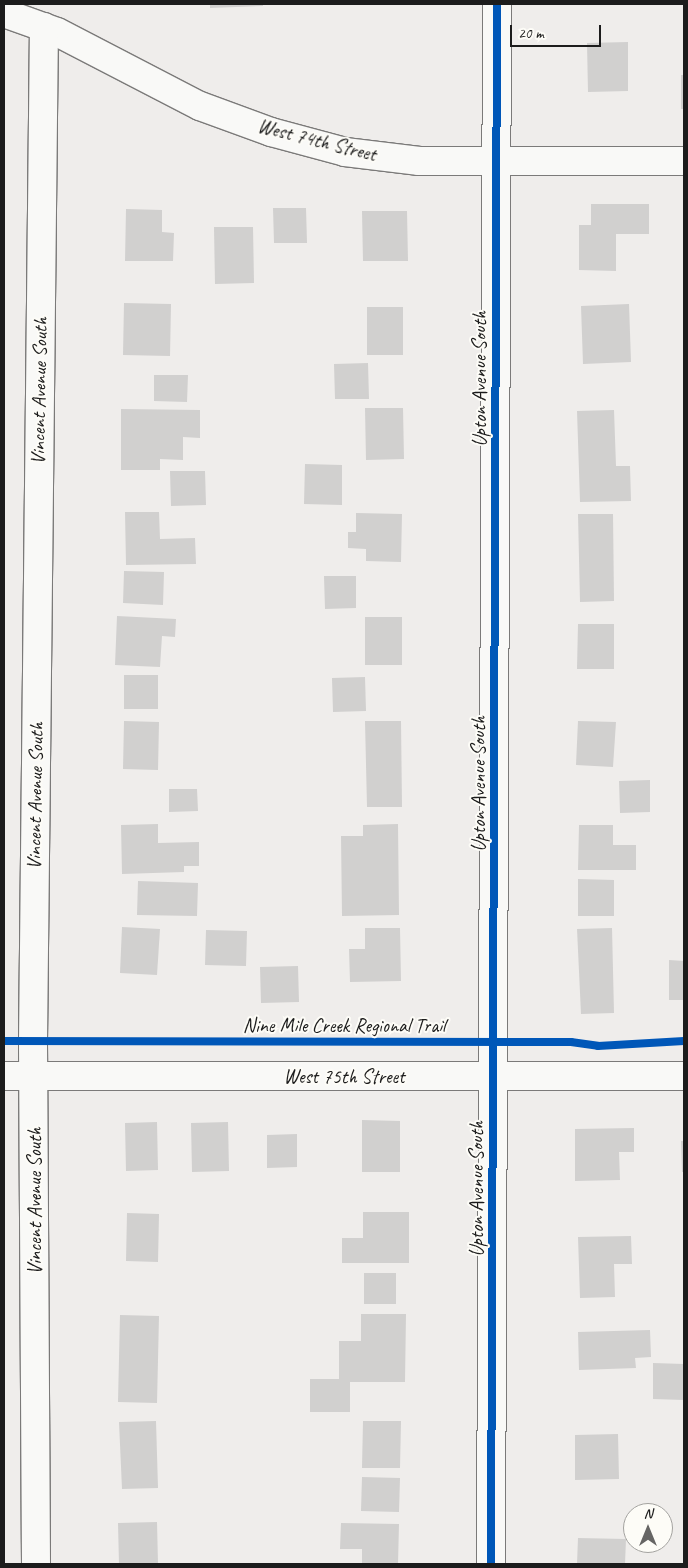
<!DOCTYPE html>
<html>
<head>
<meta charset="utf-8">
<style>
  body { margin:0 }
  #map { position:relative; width:688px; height:1568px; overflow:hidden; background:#efedeb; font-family:Caveat,sans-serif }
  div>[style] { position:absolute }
  .building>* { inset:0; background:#d1d0cf }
  .roads { filter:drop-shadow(1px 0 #7b7a79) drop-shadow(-1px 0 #7b7a79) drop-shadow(0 1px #7b7a79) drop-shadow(0 -1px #7b7a79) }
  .minor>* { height:28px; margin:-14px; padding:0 14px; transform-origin:14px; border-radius:14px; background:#f9f9f7 }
  .cycleway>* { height:8px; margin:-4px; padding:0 4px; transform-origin:4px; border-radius:4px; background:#0057b8 }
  span { translate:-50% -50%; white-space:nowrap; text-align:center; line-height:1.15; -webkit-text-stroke:4px #fdfcf7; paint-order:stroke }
  .street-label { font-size:20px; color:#1c1c1c }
  .frame { position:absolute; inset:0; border:5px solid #1c1c1c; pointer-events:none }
  .north { position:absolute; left:623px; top:1503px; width:50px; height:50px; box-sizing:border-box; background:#fdfcf7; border:1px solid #a3a29f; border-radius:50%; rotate:0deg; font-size:14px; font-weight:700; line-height:20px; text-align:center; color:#1c1c1c }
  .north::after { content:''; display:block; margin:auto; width:18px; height:22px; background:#666564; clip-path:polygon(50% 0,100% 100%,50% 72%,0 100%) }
  .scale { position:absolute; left:510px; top:25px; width:91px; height:22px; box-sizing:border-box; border:2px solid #1c1c1c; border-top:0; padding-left:6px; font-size:15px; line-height:18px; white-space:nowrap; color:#1c1c1c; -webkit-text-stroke:4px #fdfcf7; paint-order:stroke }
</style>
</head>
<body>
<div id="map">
  <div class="building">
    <div style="clip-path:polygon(210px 4px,263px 4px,263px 6px,210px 8px)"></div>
    <div style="clip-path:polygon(628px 42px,628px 91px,588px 92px,587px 43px)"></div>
    <div style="clip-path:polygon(681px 75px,684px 75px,684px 109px,681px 109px)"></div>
    <div style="clip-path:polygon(591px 204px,649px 204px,649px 234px,616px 234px,616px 271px,579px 270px,579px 225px,591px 225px)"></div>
    <div style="clip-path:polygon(273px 208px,306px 208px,307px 243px,274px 243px)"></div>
    <div style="clip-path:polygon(126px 209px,162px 210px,162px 232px,174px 233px,173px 261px,125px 261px)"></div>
    <div style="clip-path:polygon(362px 211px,407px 211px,408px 261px,363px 261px)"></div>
    <div style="clip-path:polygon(214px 227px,253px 227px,254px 283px,215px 284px)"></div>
    <div style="clip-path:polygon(124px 303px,171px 304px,170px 356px,123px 355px)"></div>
    <div style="clip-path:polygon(629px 304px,631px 362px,583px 364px,581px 306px)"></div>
    <div style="clip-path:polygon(367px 307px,403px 307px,403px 355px,367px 355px)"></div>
    <div style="clip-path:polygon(368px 363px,369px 399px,335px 399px,334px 364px)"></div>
    <div style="clip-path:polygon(154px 375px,188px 375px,187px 402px,154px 401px)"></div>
    <div style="clip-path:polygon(365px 408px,403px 408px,404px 459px,366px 460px)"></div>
    <div style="clip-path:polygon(121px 409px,200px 410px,200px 438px,183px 437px,183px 460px,160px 459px,160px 470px,121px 470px)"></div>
    <div style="clip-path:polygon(614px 410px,616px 466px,630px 466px,631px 501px,580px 502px,577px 411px)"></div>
    <div style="clip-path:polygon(305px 464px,342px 465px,342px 505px,304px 504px)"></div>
    <div style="clip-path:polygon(170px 471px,205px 471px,206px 505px,171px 506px)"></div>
    <div style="clip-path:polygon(125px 512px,159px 512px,160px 539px,195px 538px,196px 564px,126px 565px)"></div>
    <div style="clip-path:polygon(356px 513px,402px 514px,401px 562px,366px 561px,366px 549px,348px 548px,348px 532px,356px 532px)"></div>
    <div style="clip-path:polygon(578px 514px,613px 514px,614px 601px,580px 602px)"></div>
    <div style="clip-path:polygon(124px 571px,164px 572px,163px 605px,123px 603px)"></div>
    <div style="clip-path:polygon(324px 576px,356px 576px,356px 608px,325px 609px)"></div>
    <div style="clip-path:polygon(117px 616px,176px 619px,175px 637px,162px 636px,160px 667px,115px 665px)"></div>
    <div style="clip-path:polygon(365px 617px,402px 617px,402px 665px,365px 665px)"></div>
    <div style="clip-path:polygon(578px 624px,614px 624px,614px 669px,577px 669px)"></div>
    <div style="clip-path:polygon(124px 675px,158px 675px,158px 709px,124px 709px)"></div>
    <div style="clip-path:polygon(365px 677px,366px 711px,333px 712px,332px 678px)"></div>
    <div style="clip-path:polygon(124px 721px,159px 722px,158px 770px,123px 769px)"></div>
    <div style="clip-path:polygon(365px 721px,401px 721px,402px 807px,367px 807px)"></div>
    <div style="clip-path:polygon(578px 721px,616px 722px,613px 767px,576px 765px)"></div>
    <div style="clip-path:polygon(650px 780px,650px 812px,620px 813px,619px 781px)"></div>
    <div style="clip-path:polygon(169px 789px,197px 789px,198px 811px,169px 812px)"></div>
    <div style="clip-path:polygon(158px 824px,158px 843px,199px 842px,199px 866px,184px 866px,184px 872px,122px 874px,121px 825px)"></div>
    <div style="clip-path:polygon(398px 824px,399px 915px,342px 916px,341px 836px,363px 836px,363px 825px)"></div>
    <div style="clip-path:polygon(579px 825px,613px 825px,613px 845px,636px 845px,636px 870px,578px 870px)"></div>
    <div style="clip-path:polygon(578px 879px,614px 880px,614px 916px,578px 916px)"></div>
    <div style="clip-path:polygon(138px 881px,198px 883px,197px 916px,137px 915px)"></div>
    <div style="clip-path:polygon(122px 927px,160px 929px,157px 975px,120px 973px)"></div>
    <div style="clip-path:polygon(365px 928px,400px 928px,401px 981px,350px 982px,349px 949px,365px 949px)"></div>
    <div style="clip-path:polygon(612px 928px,614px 1013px,581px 1014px,577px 929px)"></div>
    <div style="clip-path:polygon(206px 930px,247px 931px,246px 966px,205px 965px)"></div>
    <div style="clip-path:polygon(669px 960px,684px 961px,684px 1000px,669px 1000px)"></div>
    <div style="clip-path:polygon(298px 966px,299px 1002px,261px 1003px,260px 967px)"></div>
    <div style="clip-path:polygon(362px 1120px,400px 1121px,400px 1172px,362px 1172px)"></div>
    <div style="clip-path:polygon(157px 1122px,158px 1170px,126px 1171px,125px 1123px)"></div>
    <div style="clip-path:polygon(228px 1122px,229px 1171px,192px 1172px,191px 1123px)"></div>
    <div style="clip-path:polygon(634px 1128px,634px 1152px,619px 1152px,620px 1180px,575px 1181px,575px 1129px)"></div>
    <div style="clip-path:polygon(297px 1134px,297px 1167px,267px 1168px,267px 1135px)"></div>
    <div style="clip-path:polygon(681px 1141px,684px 1141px,684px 1172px,682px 1172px)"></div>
    <div style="clip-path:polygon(363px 1212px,409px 1212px,409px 1263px,342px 1263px,342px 1238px,363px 1238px)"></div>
    <div style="clip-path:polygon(127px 1213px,159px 1214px,158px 1262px,126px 1261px)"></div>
    <div style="clip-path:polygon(631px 1236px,632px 1264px,614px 1264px,615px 1297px,580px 1298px,578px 1237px)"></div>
    <div style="clip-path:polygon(364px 1273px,396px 1273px,396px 1304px,364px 1304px)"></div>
    <div style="clip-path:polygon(361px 1314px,406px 1314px,405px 1382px,350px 1382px,350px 1412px,310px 1412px,310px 1379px,339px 1379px,339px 1341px,361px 1341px)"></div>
    <div style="clip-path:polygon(120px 1315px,159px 1316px,157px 1403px,118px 1402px)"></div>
    <div style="clip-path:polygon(650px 1330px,651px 1357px,635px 1358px,636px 1368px,579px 1370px,578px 1332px)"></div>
    <div style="clip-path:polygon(653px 1363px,684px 1364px,684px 1400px,653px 1399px)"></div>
    <div style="clip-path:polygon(156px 1421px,158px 1488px,122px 1489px,119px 1422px)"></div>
    <div style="clip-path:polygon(363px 1421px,401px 1421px,400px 1468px,362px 1468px)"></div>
    <div style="clip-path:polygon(618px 1434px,619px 1479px,575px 1480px,575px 1435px)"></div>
    <div style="clip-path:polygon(362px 1477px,400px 1478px,399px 1512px,361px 1511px)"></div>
    <div style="clip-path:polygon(157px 1522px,158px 1564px,119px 1564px,118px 1523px)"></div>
    <div style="clip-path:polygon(341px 1523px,399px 1524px,398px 1564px,362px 1564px,362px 1549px,340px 1549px)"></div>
    <div style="clip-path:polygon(578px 1538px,626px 1539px,625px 1564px,577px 1564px)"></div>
  </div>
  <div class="roads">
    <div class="minor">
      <div style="left:4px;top:13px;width:56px;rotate:19.7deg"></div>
      <div style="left:57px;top:32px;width:161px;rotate:27.4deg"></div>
      <div style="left:200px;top:106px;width:76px;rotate:20.1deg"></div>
      <div style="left:271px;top:132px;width:77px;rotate:15.1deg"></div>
      <div style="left:345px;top:152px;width:75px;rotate:6.9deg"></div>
      <div style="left:419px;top:161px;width:265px"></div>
      <div style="left:4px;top:1076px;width:680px"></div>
      <div style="left:36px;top:1564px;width:523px;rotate:-90.33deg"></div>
      <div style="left:33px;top:1041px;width:1014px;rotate:-89.38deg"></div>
      <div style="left:491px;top:1564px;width:1560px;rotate:-89.78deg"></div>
    </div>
  </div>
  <div class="cycleway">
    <div style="left:4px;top:1041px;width:567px;rotate:0.1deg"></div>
    <div style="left:571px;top:1042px;width:27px;rotate:8deg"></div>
    <div style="left:598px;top:1046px;width:86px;rotate:-3.3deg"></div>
    <div style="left:491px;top:1564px;width:1560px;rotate:-89.78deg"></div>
  </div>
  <div class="street-label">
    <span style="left:317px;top:140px;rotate:14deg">West 74th Street</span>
    <span style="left:479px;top:379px;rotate:-90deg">Upton Avenue South</span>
    <span style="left:39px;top:391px;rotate:-89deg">Vincent Avenue South</span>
    <span style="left:478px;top:784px;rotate:-90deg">Upton Avenue South</span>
    <span style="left:35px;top:796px;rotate:-89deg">Vincent Avenue South</span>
    <span style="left:344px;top:1025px">Nine Mile Creek Regional Trail</span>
    <span style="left:344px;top:1076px">West 75th Street</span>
    <span style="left:476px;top:1189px;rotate:-90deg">Upton Avenue South</span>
    <span style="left:34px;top:1201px;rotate:-90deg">Vincent Avenue South</span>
  </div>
  <div class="frame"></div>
  <div class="north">N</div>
  <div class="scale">20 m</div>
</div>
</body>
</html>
